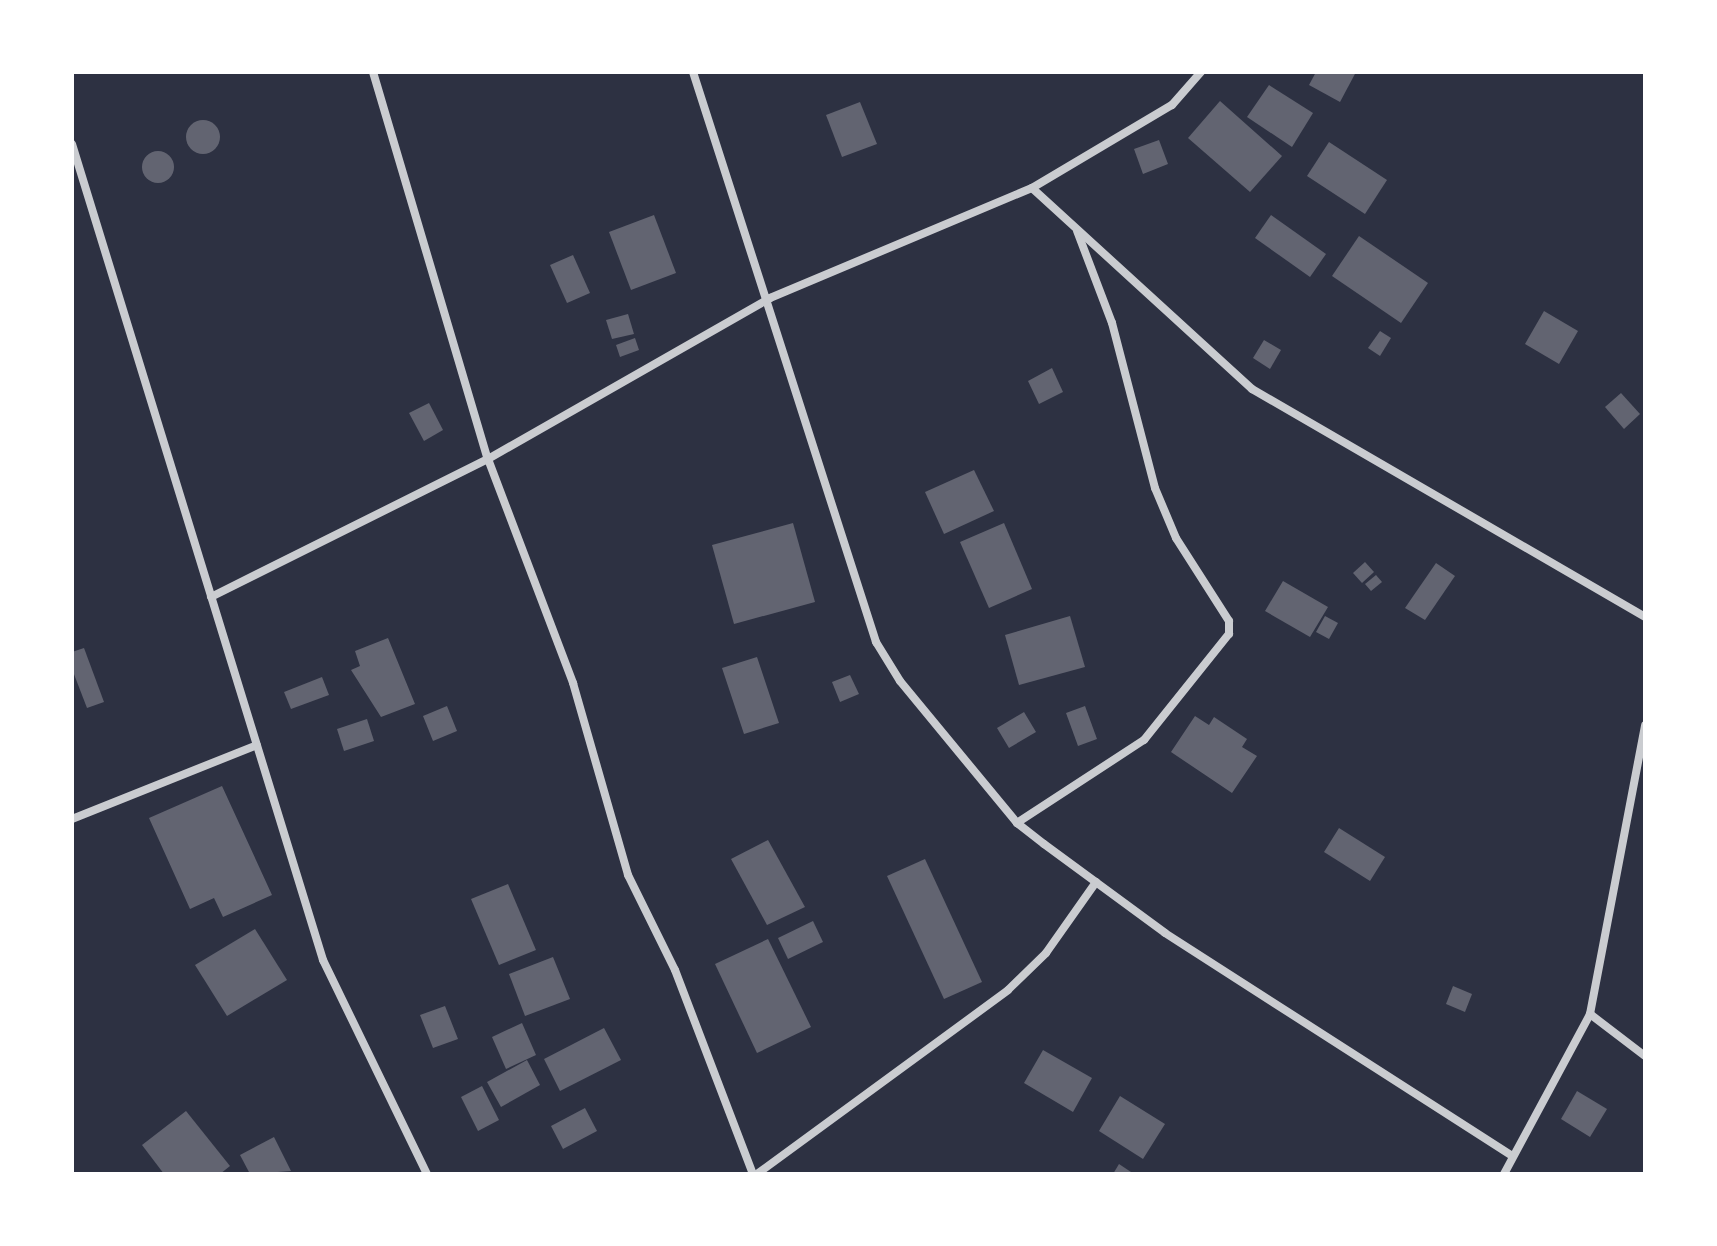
<!DOCTYPE html>
<html>
<head>
<meta charset="utf-8">
<style>
  body { margin:0 }
  #map { position:relative; width:1717px; height:1246px; overflow:hidden; background:#2d3142; font-family:"DejaVu Sans",sans-serif }
  div>[style] { position:absolute }
  .building>* { inset:0; background:#626471 }
  .round { border-radius:50% }
  .minor>* { height:8px; margin:-4px; padding:0 4px; transform-origin:4px; border-radius:4px; background:#caccd0 }
  span { translate:-50% -50%; white-space:nowrap; text-align:center; line-height:1.15; -webkit-text-stroke:8px #fff; paint-order:stroke }
  .frame { position:absolute; inset:0; border:74px solid #fff; pointer-events:none }
</style>
</head>
<body>
<div id="map">
  <div class="building">
    <div style="clip-path:polygon(1316px 72px,1356px 72px,1340px 102px,1309px 85px)"></div>
    <div style="clip-path:polygon(1269px 85px,1313px 113px,1292px 147px,1247px 117px)"></div>
    <div style="clip-path:polygon(1220px 101px,1282px 156px,1250px 192px,1188px 138px)"></div>
    <div style="clip-path:polygon(860px 102px,877px 144px,842px 157px,826px 115px)"></div>
    <div class="round" style="left:186px;top:120px;width:34px;height:34px"></div>
    <div style="clip-path:polygon(1159px 140px,1168px 164px,1143px 174px,1134px 149px)"></div>
    <div style="clip-path:polygon(1329px 142px,1387px 180px,1365px 214px,1307px 176px)"></div>
    <div class="round" style="left:142px;top:151px;width:32px;height:32px"></div>
    <div style="clip-path:polygon(654px 215px,676px 273px,631px 290px,609px 232px)"></div>
    <div style="clip-path:polygon(1271px 215px,1326px 254px,1310px 277px,1255px 238px)"></div>
    <div style="clip-path:polygon(1359px 236px,1428px 283px,1401px 323px,1332px 276px)"></div>
    <div style="clip-path:polygon(573px 255px,590px 293px,567px 303px,550px 265px)"></div>
    <div style="clip-path:polygon(1544px 311px,1578px 331px,1559px 364px,1525px 344px)"></div>
    <div style="clip-path:polygon(628px 314px,634px 334px,612px 339px,606px 320px)"></div>
    <div style="clip-path:polygon(1380px 331px,1391px 338px,1380px 356px,1368px 348px)"></div>
    <div style="clip-path:polygon(635px 338px,639px 350px,620px 357px,616px 345px)"></div>
    <div style="clip-path:polygon(1264px 340px,1281px 350px,1270px 369px,1253px 358px)"></div>
    <div style="clip-path:polygon(1052px 368px,1063px 392px,1039px 404px,1028px 381px)"></div>
    <div style="clip-path:polygon(1621px 393px,1640px 414px,1624px 429px,1605px 407px)"></div>
    <div style="clip-path:polygon(429px 403px,443px 430px,424px 441px,409px 413px)"></div>
    <div style="clip-path:polygon(974px 470px,994px 511px,944px 534px,925px 492px)"></div>
    <div style="clip-path:polygon(793px 523px,815px 602px,734px 624px,712px 545px)"></div>
    <div style="clip-path:polygon(1004px 523px,1032px 589px,989px 608px,960px 542px)"></div>
    <div style="clip-path:polygon(1365px 562px,1374px 572px,1362px 583px,1353px 573px)"></div>
    <div style="clip-path:polygon(1436px 563px,1455px 576px,1425px 620px,1405px 608px)"></div>
    <div style="clip-path:polygon(1376px 575px,1382px 582px,1371px 591px,1365px 584px)"></div>
    <div style="clip-path:polygon(1283px 581px,1328px 607px,1310px 637px,1265px 611px)"></div>
    <div style="clip-path:polygon(1070px 616px,1085px 667px,1019px 685px,1005px 635px)"></div>
    <div style="clip-path:polygon(1325px 616px,1338px 623px,1329px 639px,1316px 632px)"></div>
    <div style="clip-path:polygon(388px 638px,415px 704px,381px 717px,351px 670px,360px 666px,355px 651px)"></div>
    <div style="clip-path:polygon(84px 648px,104px 702px,87px 708px,72px 669px,72px 652px)"></div>
    <div style="clip-path:polygon(757px 657px,779px 723px,744px 734px,722px 668px)"></div>
    <div style="clip-path:polygon(850px 675px,859px 694px,840px 702px,832px 682px)"></div>
    <div style="clip-path:polygon(322px 677px,329px 695px,291px 709px,284px 692px)"></div>
    <div style="clip-path:polygon(447px 706px,457px 731px,433px 741px,423px 716px)"></div>
    <div style="clip-path:polygon(1085px 706px,1097px 739px,1078px 746px,1066px 713px)"></div>
    <div style="clip-path:polygon(1024px 712px,1036px 732px,1009px 748px,997px 728px)"></div>
    <div style="clip-path:polygon(1195px 716px,1209px 725px,1214px 717px,1247px 739px,1242px 747px,1257px 756px,1232px 793px,1171px 752px)"></div>
    <div style="clip-path:polygon(367px 719px,374px 741px,344px 751px,337px 729px)"></div>
    <div style="clip-path:polygon(222px 786px,272px 895px,223px 917px,214px 898px,190px 909px,149px 818px)"></div>
    <div style="clip-path:polygon(1339px 828px,1385px 857px,1370px 881px,1324px 852px)"></div>
    <div style="clip-path:polygon(768px 840px,805px 907px,767px 925px,731px 859px)"></div>
    <div style="clip-path:polygon(925px 859px,982px 982px,944px 999px,887px 876px)"></div>
    <div style="clip-path:polygon(508px 884px,536px 950px,499px 965px,471px 899px)"></div>
    <div style="clip-path:polygon(813px 921px,823px 942px,788px 959px,778px 938px)"></div>
    <div style="clip-path:polygon(255px 929px,287px 980px,227px 1016px,195px 965px)"></div>
    <div style="clip-path:polygon(768px 939px,811px 1027px,757px 1053px,715px 964px)"></div>
    <div style="clip-path:polygon(553px 957px,570px 999px,525px 1016px,509px 974px)"></div>
    <div style="clip-path:polygon(1453px 986px,1472px 994px,1465px 1012px,1446px 1004px)"></div>
    <div style="clip-path:polygon(445px 1006px,458px 1039px,433px 1048px,420px 1015px)"></div>
    <div style="clip-path:polygon(522px 1023px,536px 1055px,506px 1069px,492px 1037px)"></div>
    <div style="clip-path:polygon(604px 1028px,621px 1060px,560px 1091px,544px 1059px)"></div>
    <div style="clip-path:polygon(1043px 1050px,1092px 1078px,1073px 1112px,1024px 1083px)"></div>
    <div style="clip-path:polygon(527px 1060px,540px 1085px,501px 1107px,487px 1082px)"></div>
    <div style="clip-path:polygon(482px 1086px,499px 1120px,478px 1131px,461px 1097px)"></div>
    <div style="clip-path:polygon(1577px 1091px,1607px 1109px,1590px 1137px,1561px 1119px)"></div>
    <div style="clip-path:polygon(1120px 1096px,1165px 1124px,1143px 1159px,1099px 1131px)"></div>
    <div style="clip-path:polygon(585px 1108px,597px 1131px,563px 1149px,551px 1126px)"></div>
    <div style="clip-path:polygon(186px 1111px,230px 1166px,220px 1174px,164px 1174px,142px 1145px)"></div>
    <div style="clip-path:polygon(274px 1137px,291px 1171px,250px 1174px,240px 1155px)"></div>
    <div style="clip-path:polygon(1119px 1164px,1134px 1174px,1113px 1174px)"></div>
  </div>
  <div class="minor">
    <div style="left:373px;top:72px;width:404px;rotate:73.5deg"></div>
    <div style="left:488px;top:459px;width:240px;rotate:69.2deg"></div>
    <div style="left:573px;top:683px;width:200px;rotate:74deg"></div>
    <div style="left:628px;top:875px;width:106px;rotate:63.7deg"></div>
    <div style="left:675px;top:970px;width:218px;rotate:69.1deg"></div>
    <div style="left:693px;top:72px;width:599px;rotate:72.2deg"></div>
    <div style="left:876px;top:642px;width:46px;rotate:58.4deg"></div>
    <div style="left:900px;top:681px;width:184px;rotate:50.5deg"></div>
    <div style="left:1017px;top:823px;width:34px;rotate:38deg"></div>
    <div style="left:1044px;top:844px;width:150px;rotate:36.3deg"></div>
    <div style="left:1165px;top:933px;width:413px;rotate:32.7deg"></div>
    <div style="left:72px;top:144px;width:854px;rotate:72.9deg"></div>
    <div style="left:323px;top:960px;width:238px;rotate:64.1deg"></div>
    <div style="left:1032px;top:188px;width:163px;rotate:-30.7deg"></div>
    <div style="left:1172px;top:105px;width:44px;rotate:-48.7deg"></div>
    <div style="left:211px;top:597px;width:309px;rotate:-26.5deg"></div>
    <div style="left:488px;top:459px;width:325px;rotate:-29.7deg"></div>
    <div style="left:770px;top:298px;width:284px;rotate:-22.8deg"></div>
    <div style="left:1032px;top:188px;width:298px;rotate:42.4deg"></div>
    <div style="left:1252px;top:389px;width:454px;rotate:30.1deg"></div>
    <div style="left:72px;top:819px;width:199px;rotate:-21.8deg"></div>
    <div style="left:1017px;top:823px;width:152px;rotate:-33.2deg"></div>
    <div style="left:1144px;top:740px;width:136px;rotate:-51.3deg"></div>
    <div style="left:1229px;top:634px;width:13px;rotate:-90deg"></div>
    <div style="left:1229px;top:621px;width:98px;rotate:-122.6deg"></div>
    <div style="left:1176px;top:538px;width:54px;rotate:-112.8deg"></div>
    <div style="left:1155px;top:488px;width:171px;rotate:-104.6deg"></div>
    <div style="left:1112px;top:323px;width:98px;rotate:-110.8deg"></div>
    <div style="left:1590px;top:1014px;width:69px;rotate:37.4deg"></div>
    <div style="left:757px;top:1174px;width:311px;rotate:-36.2deg"></div>
    <div style="left:1008px;top:990px;width:53px;rotate:-44.2deg"></div>
    <div style="left:1046px;top:953px;width:87px;rotate:-54.8deg"></div>
    <div style="left:1504px;top:1174px;width:182px;rotate:-61.7deg"></div>
    <div style="left:1590px;top:1014px;width:294px;rotate:-79.2deg"></div>
  </div>
  <div class="frame"></div>
</div>
</body>
</html>
